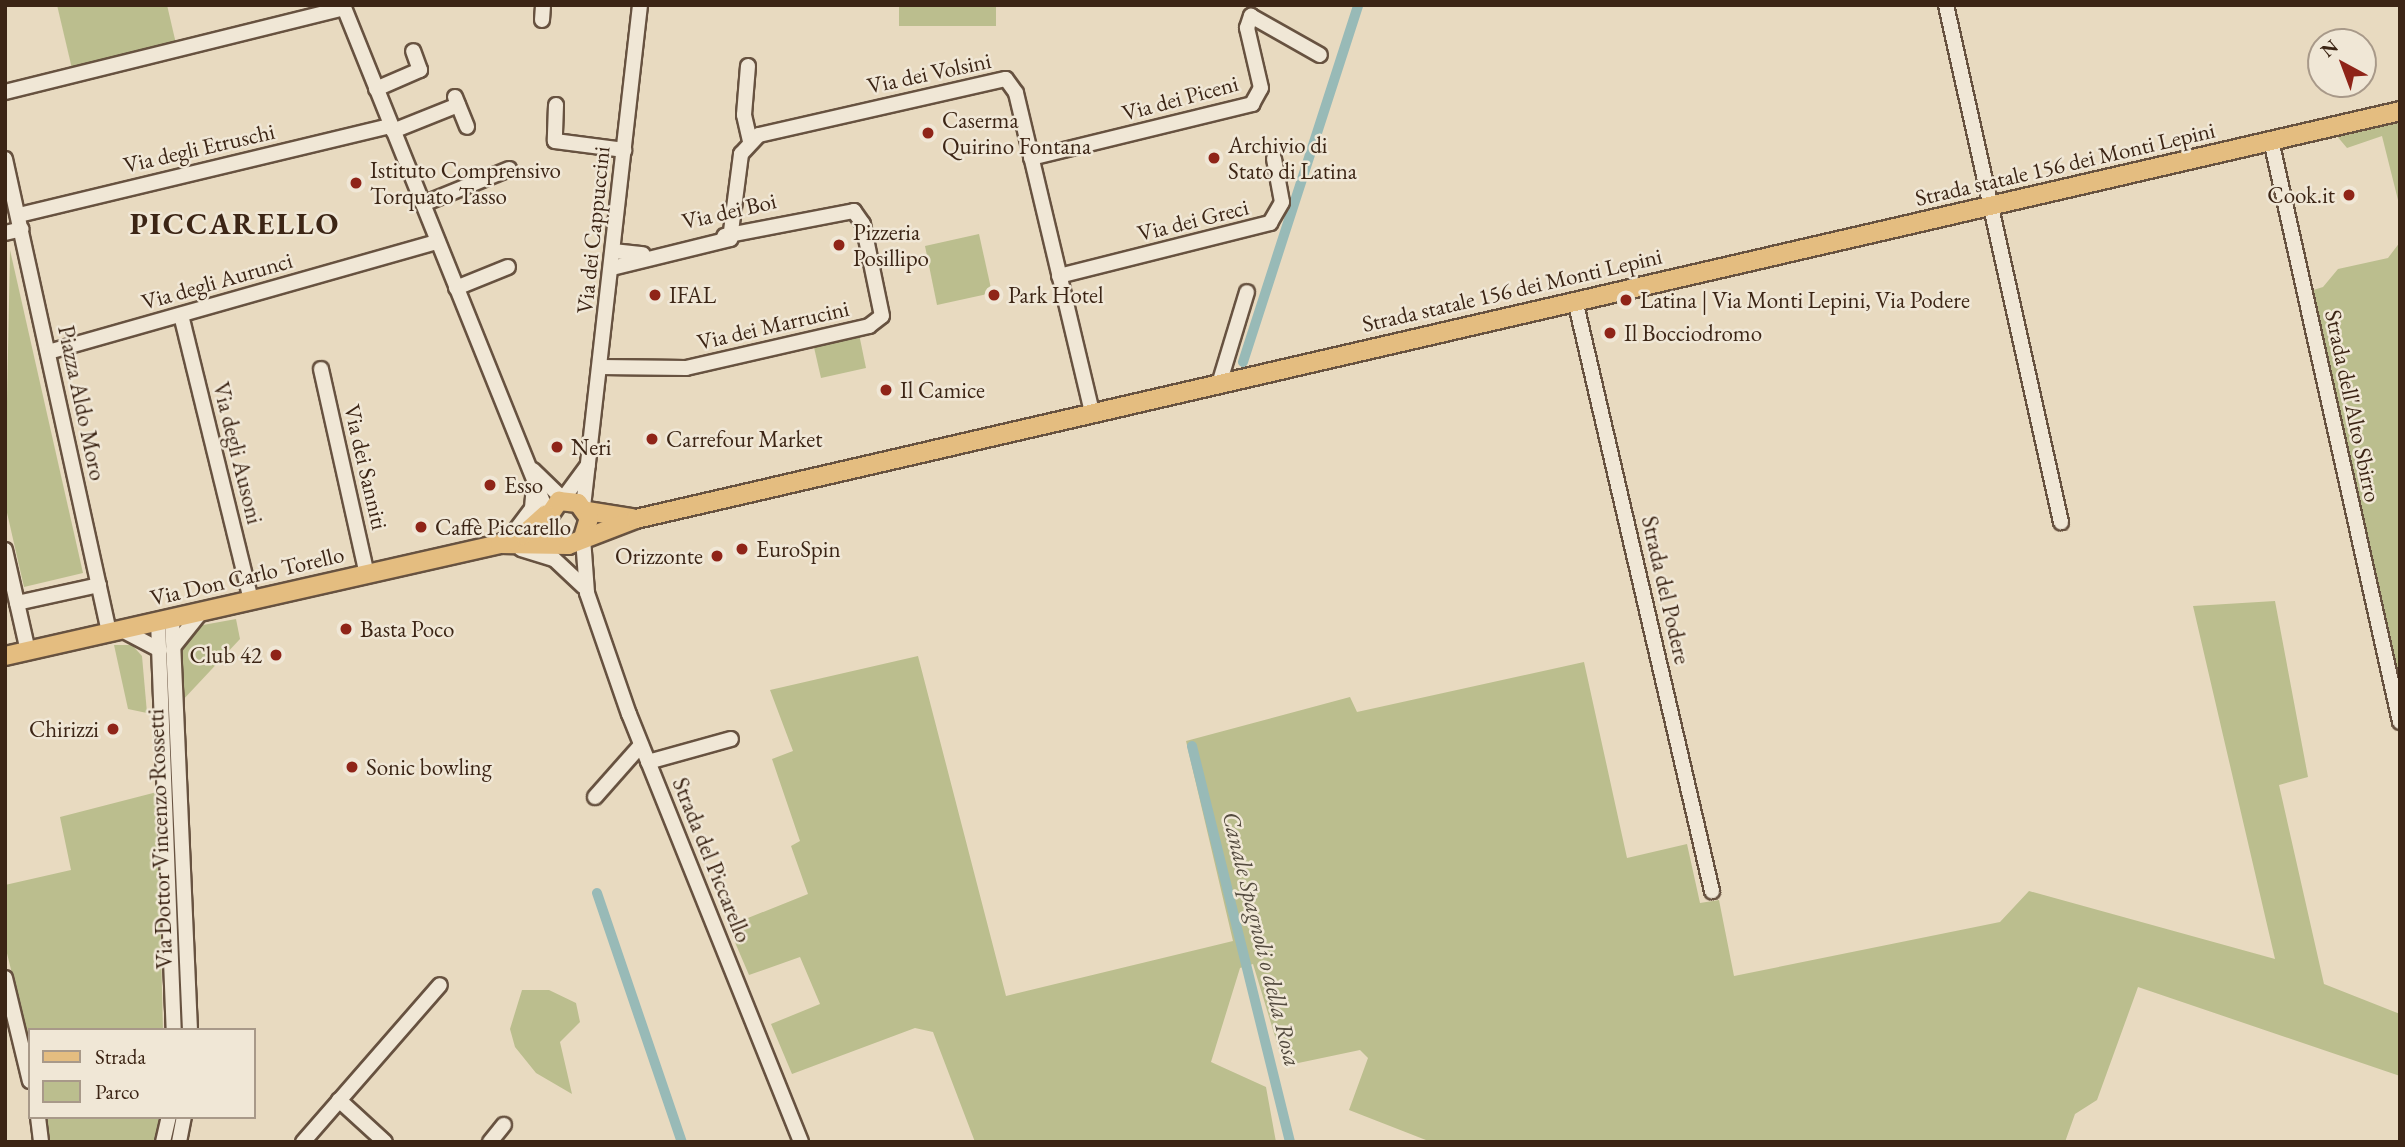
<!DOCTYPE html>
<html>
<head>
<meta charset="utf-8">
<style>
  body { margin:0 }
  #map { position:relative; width:2405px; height:1147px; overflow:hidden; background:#e8dac0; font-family:"EB Garamond",serif }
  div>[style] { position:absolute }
  .green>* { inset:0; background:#bbbe8e }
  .canal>* { height:10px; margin:-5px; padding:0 5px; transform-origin:5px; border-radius:5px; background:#98bab7 }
  .roads { filter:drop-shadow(2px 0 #675240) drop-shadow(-2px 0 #675240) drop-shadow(0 2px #675240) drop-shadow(0 -2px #675240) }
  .minor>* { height:14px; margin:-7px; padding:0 7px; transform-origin:7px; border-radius:7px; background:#f0e7d6 }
  .major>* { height:18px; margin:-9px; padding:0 9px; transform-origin:9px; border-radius:9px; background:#e4bd80 }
  .dots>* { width:19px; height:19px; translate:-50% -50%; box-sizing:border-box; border:4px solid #f0e7d6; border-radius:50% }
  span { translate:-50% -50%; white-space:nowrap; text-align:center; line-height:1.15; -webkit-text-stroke:5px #f0e7d6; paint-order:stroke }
  .street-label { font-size:23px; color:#3c2515 }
  .poi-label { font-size:23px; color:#3c2515 }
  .left { translate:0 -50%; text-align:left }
  .right { translate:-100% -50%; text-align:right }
  .water-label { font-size:24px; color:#534a3e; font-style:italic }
  .district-label { font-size:30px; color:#3c2515; font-weight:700; letter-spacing:2px }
  .frame { position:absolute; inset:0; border:7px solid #3c2515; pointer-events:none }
  .legend { position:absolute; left:28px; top:1028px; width:228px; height:91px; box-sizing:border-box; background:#f0e7d6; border:2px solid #a89989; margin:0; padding:9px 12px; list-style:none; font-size:21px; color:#3c2515 }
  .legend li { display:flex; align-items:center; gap:14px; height:35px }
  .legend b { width:35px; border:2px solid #a89989 }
  .north { position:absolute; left:2307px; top:28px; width:70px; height:70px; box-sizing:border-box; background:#f0e7d6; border:2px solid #a89989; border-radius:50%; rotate:319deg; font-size:19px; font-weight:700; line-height:28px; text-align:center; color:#3c2515 }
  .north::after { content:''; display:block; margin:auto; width:24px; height:32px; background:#8f2418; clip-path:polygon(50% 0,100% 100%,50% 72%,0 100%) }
</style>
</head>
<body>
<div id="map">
  <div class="green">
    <div style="clip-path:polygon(57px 5px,167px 5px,177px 48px,73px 73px)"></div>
    <div style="clip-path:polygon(899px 5px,996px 5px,996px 26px,899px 26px)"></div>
    <div style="clip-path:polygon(2368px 109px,2400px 118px,2400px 208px,2382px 136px,2347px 148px,2336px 135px)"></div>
    <div style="clip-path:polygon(979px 234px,992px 293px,937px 305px,925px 246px)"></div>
    <div style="clip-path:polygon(2400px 242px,2400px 705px,2310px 291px,2323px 287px,2338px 269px,2388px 258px)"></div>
    <div style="clip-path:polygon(10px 250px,83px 573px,24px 587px,5px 504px)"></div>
    <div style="clip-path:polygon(859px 334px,866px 368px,821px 378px,813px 343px)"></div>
    <div style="clip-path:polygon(2275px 601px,2308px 777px,2279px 785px,2324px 984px,2400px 1014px,2400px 1076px,2138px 987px,2097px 1100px,2075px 1114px,2065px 1142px,1431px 1142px,1349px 1110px,1368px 1058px,1360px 1050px,1284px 1066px,1253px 964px,1240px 968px,1211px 1062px,1266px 1087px,1276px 1142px,975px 1142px,933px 1032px,915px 1028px,792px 1074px,771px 1024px,820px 1004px,800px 957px,749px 975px,728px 926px,808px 894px,791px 846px,800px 841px,772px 759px,793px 751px,770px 690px,918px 656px,1006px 996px,1233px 941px,1186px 741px,1350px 697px,1357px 712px,1584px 662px,1627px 858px,1687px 844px,1700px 903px,1719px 900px,1734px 976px,2000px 922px,2029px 891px,2275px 959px,2193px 606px)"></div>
    <div style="clip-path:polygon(236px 619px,240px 639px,181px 702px,176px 646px,192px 627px)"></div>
    <div style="clip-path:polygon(114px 645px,132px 645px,142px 656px,147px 713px,128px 709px)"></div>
    <div style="clip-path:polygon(157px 792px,163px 1030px,30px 1030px,30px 1048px,5px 945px,5px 885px,71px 870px,60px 817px)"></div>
    <div style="clip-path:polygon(522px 990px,549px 990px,576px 1003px,580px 1022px,560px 1042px,572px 1094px,536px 1073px,515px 1047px,510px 1029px)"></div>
    <div style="clip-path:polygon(46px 1117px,159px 1117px,155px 1142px,47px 1142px)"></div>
  </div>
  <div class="canal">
    <div style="left:1243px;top:362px;width:375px;rotate:-72.1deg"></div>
    <div style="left:1192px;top:746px;width:408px;rotate:76.1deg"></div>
    <div style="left:597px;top:893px;width:263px;rotate:71.2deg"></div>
  </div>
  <div class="roads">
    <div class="minor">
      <div style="left:343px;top:5px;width:547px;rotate:68.08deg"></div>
      <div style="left:1946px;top:5px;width:530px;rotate:77.46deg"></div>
      <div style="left:542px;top:20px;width:15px;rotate:-86deg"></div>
      <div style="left:748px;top:66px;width:49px;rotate:94.7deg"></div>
      <div style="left:744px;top:115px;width:27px;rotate:77deg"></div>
      <div style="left:376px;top:89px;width:48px;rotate:-23.4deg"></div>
      <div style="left:420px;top:70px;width:20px;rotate:-110deg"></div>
      <div style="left:5px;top:92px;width:349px;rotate:-13.9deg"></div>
      <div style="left:455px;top:97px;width:32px;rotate:68deg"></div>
      <div style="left:556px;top:105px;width:36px;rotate:92deg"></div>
      <div style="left:555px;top:141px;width:70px;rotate:7.4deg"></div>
      <div style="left:393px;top:131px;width:70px;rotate:-21.8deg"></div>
      <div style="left:2271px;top:140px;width:596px;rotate:77.5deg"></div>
      <div style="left:1031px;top:158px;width:228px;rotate:-13.7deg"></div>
      <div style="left:1252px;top:104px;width:18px;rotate:-61deg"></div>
      <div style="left:1261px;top:88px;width:62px;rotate:-103.1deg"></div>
      <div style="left:1247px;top:28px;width:13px;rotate:-72deg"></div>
      <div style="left:1251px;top:16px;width:79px;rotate:29.5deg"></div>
      <div style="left:5px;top:159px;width:484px;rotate:77.6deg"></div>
      <div style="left:423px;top:204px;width:93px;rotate:-22.1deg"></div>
      <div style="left:19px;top:215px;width:382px;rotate:-13.5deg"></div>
      <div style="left:5px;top:233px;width:17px;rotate:-13deg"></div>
      <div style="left:613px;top:251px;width:30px;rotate:6deg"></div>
      <div style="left:612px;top:268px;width:122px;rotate:-13.8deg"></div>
      <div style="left:730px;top:239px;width:86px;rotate:-82.6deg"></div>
      <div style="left:741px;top:154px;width:26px;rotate:-47deg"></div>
      <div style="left:759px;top:135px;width:253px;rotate:-12.8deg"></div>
      <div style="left:1006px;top:79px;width:17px;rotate:54deg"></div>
      <div style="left:1016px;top:93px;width:329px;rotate:76.6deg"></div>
      <div style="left:1059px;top:276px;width:218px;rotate:-14.1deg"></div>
      <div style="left:1270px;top:223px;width:24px;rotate:-60deg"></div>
      <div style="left:1282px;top:202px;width:44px;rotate:-100.5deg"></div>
      <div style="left:456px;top:288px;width:56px;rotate:-22deg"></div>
      <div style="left:1575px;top:300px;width:607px;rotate:76.95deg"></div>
      <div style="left:181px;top:315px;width:294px;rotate:76.2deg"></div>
      <div style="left:48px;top:352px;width:405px;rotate:-15.8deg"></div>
      <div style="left:601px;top:367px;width:85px;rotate:0.7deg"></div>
      <div style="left:686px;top:368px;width:188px;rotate:-12.9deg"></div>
      <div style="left:869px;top:326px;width:16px;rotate:-38deg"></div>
      <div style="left:882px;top:316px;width:94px;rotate:-101.7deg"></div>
      <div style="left:863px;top:224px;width:16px;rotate:-125deg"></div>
      <div style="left:854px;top:211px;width:132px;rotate:169.1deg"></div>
      <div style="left:321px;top:369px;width:210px;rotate:77.4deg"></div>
      <div style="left:1219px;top:384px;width:96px;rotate:-73.1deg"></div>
      <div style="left:533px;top:470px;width:42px;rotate:44deg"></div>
      <div style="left:563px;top:499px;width:42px;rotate:-53.7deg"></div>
      <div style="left:583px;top:507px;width:505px;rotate:-83.52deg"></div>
      <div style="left:512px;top:535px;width:34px;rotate:-53deg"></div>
      <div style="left:532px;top:508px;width:23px;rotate:-85deg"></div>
      <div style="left:583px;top:538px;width:55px;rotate:85.8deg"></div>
      <div style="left:587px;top:593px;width:128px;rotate:70.9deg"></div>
      <div style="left:629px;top:714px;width:461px;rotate:68.1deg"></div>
      <div style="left:521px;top:549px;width:34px;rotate:17deg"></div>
      <div style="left:554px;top:559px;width:40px;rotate:43deg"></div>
      <div style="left:5px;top:550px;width:104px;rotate:77.2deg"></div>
      <div style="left:17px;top:603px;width:84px;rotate:-12.4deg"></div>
      <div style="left:172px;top:618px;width:412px;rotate:87.5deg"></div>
      <div style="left:158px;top:621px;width:409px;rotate:87.8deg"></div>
      <div style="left:122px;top:630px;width:43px;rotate:27.8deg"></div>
      <div style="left:174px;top:646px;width:43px;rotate:-51.5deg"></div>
      <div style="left:648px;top:762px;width:86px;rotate:-15.5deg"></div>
      <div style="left:595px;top:797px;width:69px;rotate:-48.5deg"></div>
      <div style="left:5px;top:978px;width:106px;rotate:76.4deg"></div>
      <div style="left:339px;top:1100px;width:62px;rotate:42.4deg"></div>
      <div style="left:38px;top:1117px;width:25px;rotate:83deg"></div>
      <div style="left:163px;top:1142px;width:26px;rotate:-77deg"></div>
      <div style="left:179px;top:1142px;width:25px;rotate:-79deg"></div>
      <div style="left:303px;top:1142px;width:208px;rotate:-48.9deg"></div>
      <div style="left:490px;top:1142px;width:22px;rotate:-51deg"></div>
    </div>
    <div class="major">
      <div style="left:587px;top:511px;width:46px;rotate:8.8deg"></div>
      <div style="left:544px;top:523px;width:27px;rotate:-56deg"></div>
      <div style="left:559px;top:501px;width:19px;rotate:6deg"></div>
      <div style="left:578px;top:503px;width:19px;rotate:54deg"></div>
      <div style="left:589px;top:518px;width:21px;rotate:107deg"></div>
      <div style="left:500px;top:544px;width:68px;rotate:0.8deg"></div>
      <div style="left:568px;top:545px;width:73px;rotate:-20.9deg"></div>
      <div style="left:636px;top:519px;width:1811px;rotate:-13.02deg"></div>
      <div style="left:5px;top:656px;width:508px;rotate:-12.75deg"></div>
      <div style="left:500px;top:544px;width:25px;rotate:-21deg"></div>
      <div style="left:523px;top:535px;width:31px;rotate:-42deg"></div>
    </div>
  </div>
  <div class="dots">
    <div style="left:928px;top:133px;background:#8f2418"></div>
    <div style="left:1214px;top:158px;background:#8f2418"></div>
    <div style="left:356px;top:183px;background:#8f2418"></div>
    <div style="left:2349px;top:195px;background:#8f2418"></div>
    <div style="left:839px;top:245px;background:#8f2418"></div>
    <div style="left:655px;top:295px;background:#8f2418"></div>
    <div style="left:994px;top:295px;background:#8f2418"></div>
    <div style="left:1626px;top:300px;background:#8f2418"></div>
    <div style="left:1610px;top:333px;background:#8f2418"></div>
    <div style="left:886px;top:390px;background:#8f2418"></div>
    <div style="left:652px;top:439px;background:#8f2418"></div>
    <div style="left:557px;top:447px;background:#8f2418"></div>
    <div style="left:490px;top:485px;background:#8f2418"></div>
    <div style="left:421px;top:527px;background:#8f2418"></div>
    <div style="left:742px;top:549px;background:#8f2418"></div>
    <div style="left:717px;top:556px;background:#8f2418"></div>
    <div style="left:346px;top:629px;background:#8f2418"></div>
    <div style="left:276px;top:655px;background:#8f2418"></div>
    <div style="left:113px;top:729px;background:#8f2418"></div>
    <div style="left:352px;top:767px;background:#8f2418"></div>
  </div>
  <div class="street-label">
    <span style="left:929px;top:73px;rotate:-12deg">Via dei Volsini</span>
    <span style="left:1180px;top:98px;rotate:-15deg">Via dei Piceni</span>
    <span style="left:199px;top:148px;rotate:-13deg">Via degli Etruschi</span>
    <span style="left:2065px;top:164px;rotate:-13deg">Strada statale 156 dei Monti Lepini</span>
    <span style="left:729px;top:211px;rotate:-13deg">Via dei Boi</span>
    <span style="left:1193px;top:220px;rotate:-14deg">Via dei Greci</span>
    <span style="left:593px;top:230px;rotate:-84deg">Via dei Cappuccini</span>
    <span style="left:217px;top:281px;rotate:-16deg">Via degli Aurunci</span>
    <span style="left:1512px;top:290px;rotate:-13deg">Strada statale 156 dei Monti Lepini</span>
    <span style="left:773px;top:325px;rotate:-13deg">Via dei Marrucini</span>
    <span style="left:82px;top:403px;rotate:78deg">Piazza Aldo Moro</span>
    <span style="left:2353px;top:406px;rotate:78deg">Strada dell'Alto Sbirro</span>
    <span style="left:238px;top:453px;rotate:76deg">Via degli Ausoni</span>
    <span style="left:366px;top:467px;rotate:77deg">Via dei Sanniti</span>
    <span style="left:247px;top:576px;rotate:-13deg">Via Don Carlo Torello</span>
    <span style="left:1666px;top:590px;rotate:77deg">Strada del Podere</span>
    <span style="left:160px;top:839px;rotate:-92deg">Via Dottor Vincenzo Rossetti</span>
    <span style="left:712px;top:860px;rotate:68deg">Strada del Piccarello</span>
  </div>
  <div class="poi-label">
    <span class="left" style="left:942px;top:133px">Caserma<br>Quirino Fontana</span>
    <span class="left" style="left:1228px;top:158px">Archivio di<br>Stato di Latina</span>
    <span class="left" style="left:370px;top:183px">Istituto Comprensivo<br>Torquato Tasso</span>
    <span class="right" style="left:2335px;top:195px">Cook.it</span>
    <span class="left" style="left:853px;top:245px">Pizzeria<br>Posillipo</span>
    <span class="left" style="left:669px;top:295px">IFAL</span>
    <span class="left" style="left:1008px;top:295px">Park Hotel</span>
    <span class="left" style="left:1640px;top:300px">Latina | Via Monti Lepini, Via Podere</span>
    <span class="left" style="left:1624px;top:333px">Il Bocciodromo</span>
    <span class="left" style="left:900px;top:390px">Il Camice</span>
    <span class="left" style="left:666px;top:439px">Carrefour Market</span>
    <span class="left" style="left:571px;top:447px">Neri</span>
    <span class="left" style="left:504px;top:485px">Esso</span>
    <span class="left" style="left:435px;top:527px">Caffè Piccarello</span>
    <span class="left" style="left:756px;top:549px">EuroSpin</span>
    <span class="right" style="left:703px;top:556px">Orizzonte</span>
    <span class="left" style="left:360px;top:629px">Basta Poco</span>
    <span class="right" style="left:262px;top:655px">Club 42</span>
    <span class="right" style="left:99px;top:729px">Chirizzi</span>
    <span class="left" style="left:366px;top:767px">Sonic bowling</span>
  </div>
  <div class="water-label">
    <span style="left:1262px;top:939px;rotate:76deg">Canale Spagnoli o della Rosa</span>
  </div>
  <div class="district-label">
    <span style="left:235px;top:224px">PICCARELLO</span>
  </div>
  <div class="frame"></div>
  <ul class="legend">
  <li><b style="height:9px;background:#e4bd80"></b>Strada</li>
  <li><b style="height:19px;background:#bbbe8e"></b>Parco</li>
  </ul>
  <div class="north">N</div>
</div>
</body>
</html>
